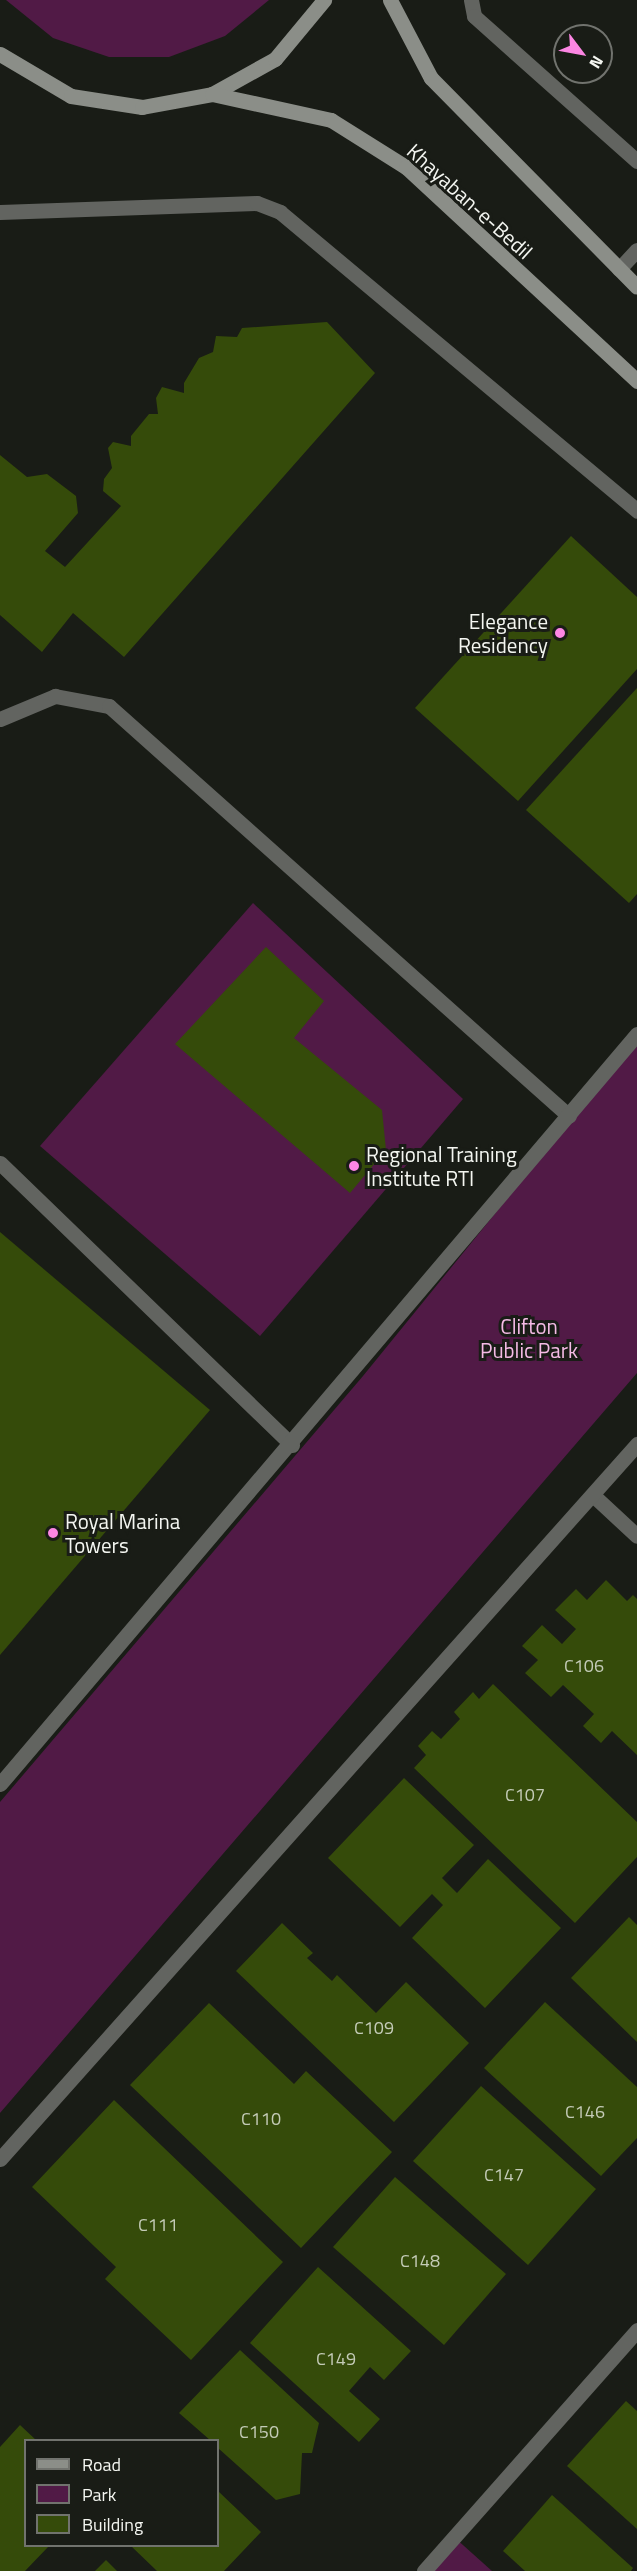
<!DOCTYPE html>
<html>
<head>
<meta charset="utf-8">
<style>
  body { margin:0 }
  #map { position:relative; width:637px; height:2571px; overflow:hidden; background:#191c16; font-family:"Titillium Web",sans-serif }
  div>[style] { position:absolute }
  .green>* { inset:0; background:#511a46 }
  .building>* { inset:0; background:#354b0a }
  .service>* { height:15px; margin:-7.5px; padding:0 7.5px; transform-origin:7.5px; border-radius:7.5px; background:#626460 }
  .minor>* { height:15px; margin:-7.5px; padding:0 7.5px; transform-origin:7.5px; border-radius:7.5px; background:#626460 }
  .secondary>* { height:15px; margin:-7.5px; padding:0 7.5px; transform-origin:7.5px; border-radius:7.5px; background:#8b8e88 }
  .dots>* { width:16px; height:16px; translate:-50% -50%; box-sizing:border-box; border:3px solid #191c16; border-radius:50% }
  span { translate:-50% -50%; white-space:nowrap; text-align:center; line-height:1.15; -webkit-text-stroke:6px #191c16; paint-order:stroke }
  .number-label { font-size:18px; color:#c4cbb7 }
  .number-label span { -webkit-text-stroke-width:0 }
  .street-label { font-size:21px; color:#f4f6f1 }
  .poi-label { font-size:21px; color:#f4f6f1 }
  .right { translate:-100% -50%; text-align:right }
  .left { translate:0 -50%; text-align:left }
  .park-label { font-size:21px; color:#f5bbe6 }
  .legend { position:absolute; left:24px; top:2439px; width:195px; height:108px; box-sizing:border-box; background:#191c16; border:2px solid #71736e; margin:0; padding:8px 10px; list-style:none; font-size:18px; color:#f4f6f1 }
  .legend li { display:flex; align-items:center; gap:12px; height:30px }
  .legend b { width:30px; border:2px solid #71736e }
  .north { position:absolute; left:553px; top:24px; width:60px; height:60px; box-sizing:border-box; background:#191c16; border:2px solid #71736e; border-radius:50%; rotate:122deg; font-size:16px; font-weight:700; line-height:24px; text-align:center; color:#f4f6f1 }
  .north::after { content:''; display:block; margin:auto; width:21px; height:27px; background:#fc86e3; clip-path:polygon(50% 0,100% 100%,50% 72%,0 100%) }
</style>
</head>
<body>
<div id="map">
  <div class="green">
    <div style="clip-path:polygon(6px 0,269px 0,225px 36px,169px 57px,109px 57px,53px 38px)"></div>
    <div style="clip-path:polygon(253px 903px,463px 1099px,260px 1336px,40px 1146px)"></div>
    <div style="clip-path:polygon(637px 1039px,637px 1373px,0 2113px,0 1802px,363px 1376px)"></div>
    <div style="clip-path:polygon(454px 2537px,492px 2571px,424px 2571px)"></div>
  </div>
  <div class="building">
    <div style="clip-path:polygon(327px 322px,375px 373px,124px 657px,73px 613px,42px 652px,0 615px,0 455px,27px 477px,47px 474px,76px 496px,78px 513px,45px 551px,65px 567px,121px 506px,103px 491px,104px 479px,112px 468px,108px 448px,113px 442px,131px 446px,131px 436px,149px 414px,158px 414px,156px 398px,162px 387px,184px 393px,184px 383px,199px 358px,213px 352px,216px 336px,237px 337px,242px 328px)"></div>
    <div style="clip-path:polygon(571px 536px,637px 597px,637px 669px,518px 801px,415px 708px)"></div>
    <div style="clip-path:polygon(637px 688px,637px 894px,629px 903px,526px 810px)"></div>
    <div style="clip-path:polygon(266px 947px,324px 1001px,294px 1038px,382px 1110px,386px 1150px,350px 1193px,175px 1044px)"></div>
    <div style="clip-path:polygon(0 1232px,210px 1410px,0 1655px)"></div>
    <div style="clip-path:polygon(606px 1580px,627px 1601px,633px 1595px,637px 1599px,637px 1755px,612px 1731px,601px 1743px,583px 1726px,594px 1714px,563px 1685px,551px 1697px,525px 1673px,538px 1660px,522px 1646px,542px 1625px,562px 1644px,576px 1629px,555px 1610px,576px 1589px,587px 1600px)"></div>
    <div style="clip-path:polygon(493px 1684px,637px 1822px,637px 1857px,575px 1923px,414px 1768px,426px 1755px,418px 1746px,432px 1731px,441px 1739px,460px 1719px,454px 1712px,473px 1692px,479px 1699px)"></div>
    <div style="clip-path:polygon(404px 1778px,474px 1845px,442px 1878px,457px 1893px,488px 1859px,561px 1928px,485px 2008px,412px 1938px,443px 1905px,432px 1894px,400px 1927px,328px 1858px)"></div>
    <div style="clip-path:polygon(629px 1917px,637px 1925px,637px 2042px,571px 1978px)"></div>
    <div style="clip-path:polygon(282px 1923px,313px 1953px,307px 1958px,332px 1981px,337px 1975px,376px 2013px,406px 1982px,469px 2043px,394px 2122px,236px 1971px)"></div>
    <div style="clip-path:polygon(545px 2002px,637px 2087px,637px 2138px,601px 2176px,484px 2068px)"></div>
    <div style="clip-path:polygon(209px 2003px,294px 2084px,306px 2071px,392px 2152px,301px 2248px,130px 2085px)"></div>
    <div style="clip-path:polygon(481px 2086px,596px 2189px,528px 2265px,413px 2161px)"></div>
    <div style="clip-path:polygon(114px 2100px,283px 2262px,191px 2360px,105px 2279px,116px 2267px,32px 2187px)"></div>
    <div style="clip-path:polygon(395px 2177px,506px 2274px,444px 2345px,333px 2247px)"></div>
    <div style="clip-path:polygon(318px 2267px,411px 2351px,384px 2380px,370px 2367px,349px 2391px,380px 2419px,359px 2442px,250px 2343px)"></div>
    <div style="clip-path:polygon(240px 2350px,319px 2423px,312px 2453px,302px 2453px,300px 2494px,276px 2500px,218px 2448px,218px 2440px,210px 2440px,179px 2413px)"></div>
    <div style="clip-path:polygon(626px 2401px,637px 2411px,637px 2529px,567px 2466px)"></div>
    <div style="clip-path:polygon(20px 2425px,36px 2440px,26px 2440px,26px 2546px,49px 2546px,25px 2571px,0 2571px,0 2447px)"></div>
    <div style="clip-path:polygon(218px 2491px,261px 2532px,224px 2571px,157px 2571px,131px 2546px,218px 2546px)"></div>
    <div style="clip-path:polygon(552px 2495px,633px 2568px,631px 2571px,525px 2571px,503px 2551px)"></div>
    <div style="clip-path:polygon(106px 2560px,117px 2571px,95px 2571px)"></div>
  </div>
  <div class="service">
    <div style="left:0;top:212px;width:257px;rotate:-2deg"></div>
    <div style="left:257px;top:203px;width:25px;rotate:21deg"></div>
    <div style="left:280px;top:212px;width:466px;rotate:39.9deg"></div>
  </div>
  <div class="minor">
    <div style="left:471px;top:0;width:16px;rotate:79deg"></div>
    <div style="left:474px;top:16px;width:218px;rotate:41.7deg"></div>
    <div style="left:619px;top:269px;width:26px;rotate:-47deg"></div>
    <div style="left:0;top:719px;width:60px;rotate:-22.7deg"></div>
    <div style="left:55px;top:696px;width:55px;rotate:10.5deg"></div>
    <div style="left:109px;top:706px;width:616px;rotate:41.71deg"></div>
    <div style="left:0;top:1163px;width:406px;rotate:44deg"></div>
    <div style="left:595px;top:1497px;width:57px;rotate:42.9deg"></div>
    <div style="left:0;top:1784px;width:984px;rotate:-49.66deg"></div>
    <div style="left:0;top:2159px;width:958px;rotate:-48.3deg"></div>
    <div style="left:424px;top:2571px;width:322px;rotate:-48.5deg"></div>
  </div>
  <div class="secondary">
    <div style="left:390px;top:0;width:88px;rotate:62.3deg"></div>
    <div style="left:431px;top:78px;width:293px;rotate:45.4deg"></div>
    <div style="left:0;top:54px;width:82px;rotate:30.6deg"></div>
    <div style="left:71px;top:96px;width:72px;rotate:8.8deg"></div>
    <div style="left:142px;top:107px;width:71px;rotate:-10.5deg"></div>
    <div style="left:212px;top:94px;width:72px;rotate:-29.1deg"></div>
    <div style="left:275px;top:59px;width:77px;rotate:-50.3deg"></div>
    <div style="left:212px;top:94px;width:122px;rotate:12.3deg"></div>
    <div style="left:331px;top:120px;width:89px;rotate:32.1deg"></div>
    <div style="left:406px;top:167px;width:315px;rotate:42.8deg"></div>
  </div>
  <div class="dots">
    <div style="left:560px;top:633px;background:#fc86e3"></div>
    <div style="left:354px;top:1166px;background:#fc86e3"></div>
    <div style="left:53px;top:1533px;background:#fc86e3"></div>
  </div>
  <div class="number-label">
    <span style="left:584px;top:1666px">C106</span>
    <span style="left:525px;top:1795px">C107</span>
    <span style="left:374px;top:2028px">C109</span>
    <span style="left:585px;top:2112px">C146</span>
    <span style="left:261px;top:2119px">C110</span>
    <span style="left:504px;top:2175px">C147</span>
    <span style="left:158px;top:2225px">C111</span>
    <span style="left:420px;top:2261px">C148</span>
    <span style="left:336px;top:2359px">C149</span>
    <span style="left:259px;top:2432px">C150</span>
  </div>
  <div class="street-label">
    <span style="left:470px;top:201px;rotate:42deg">Khayaban-e-Bedil</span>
  </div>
  <div class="poi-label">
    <span class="right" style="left:548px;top:633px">Elegance<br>Residency</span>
    <span class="left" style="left:366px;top:1166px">Regional Training<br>Institute RTI</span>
    <span class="left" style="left:65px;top:1533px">Royal Marina<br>Towers</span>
  </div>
  <div class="park-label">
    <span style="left:529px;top:1338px">Clifton<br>Public Park</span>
  </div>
  <ul class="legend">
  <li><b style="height:8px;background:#8b8e88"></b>Road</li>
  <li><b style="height:16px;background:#511a46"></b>Park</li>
  <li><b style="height:16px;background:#354b0a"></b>Building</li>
  </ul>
  <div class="north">N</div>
</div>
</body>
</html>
